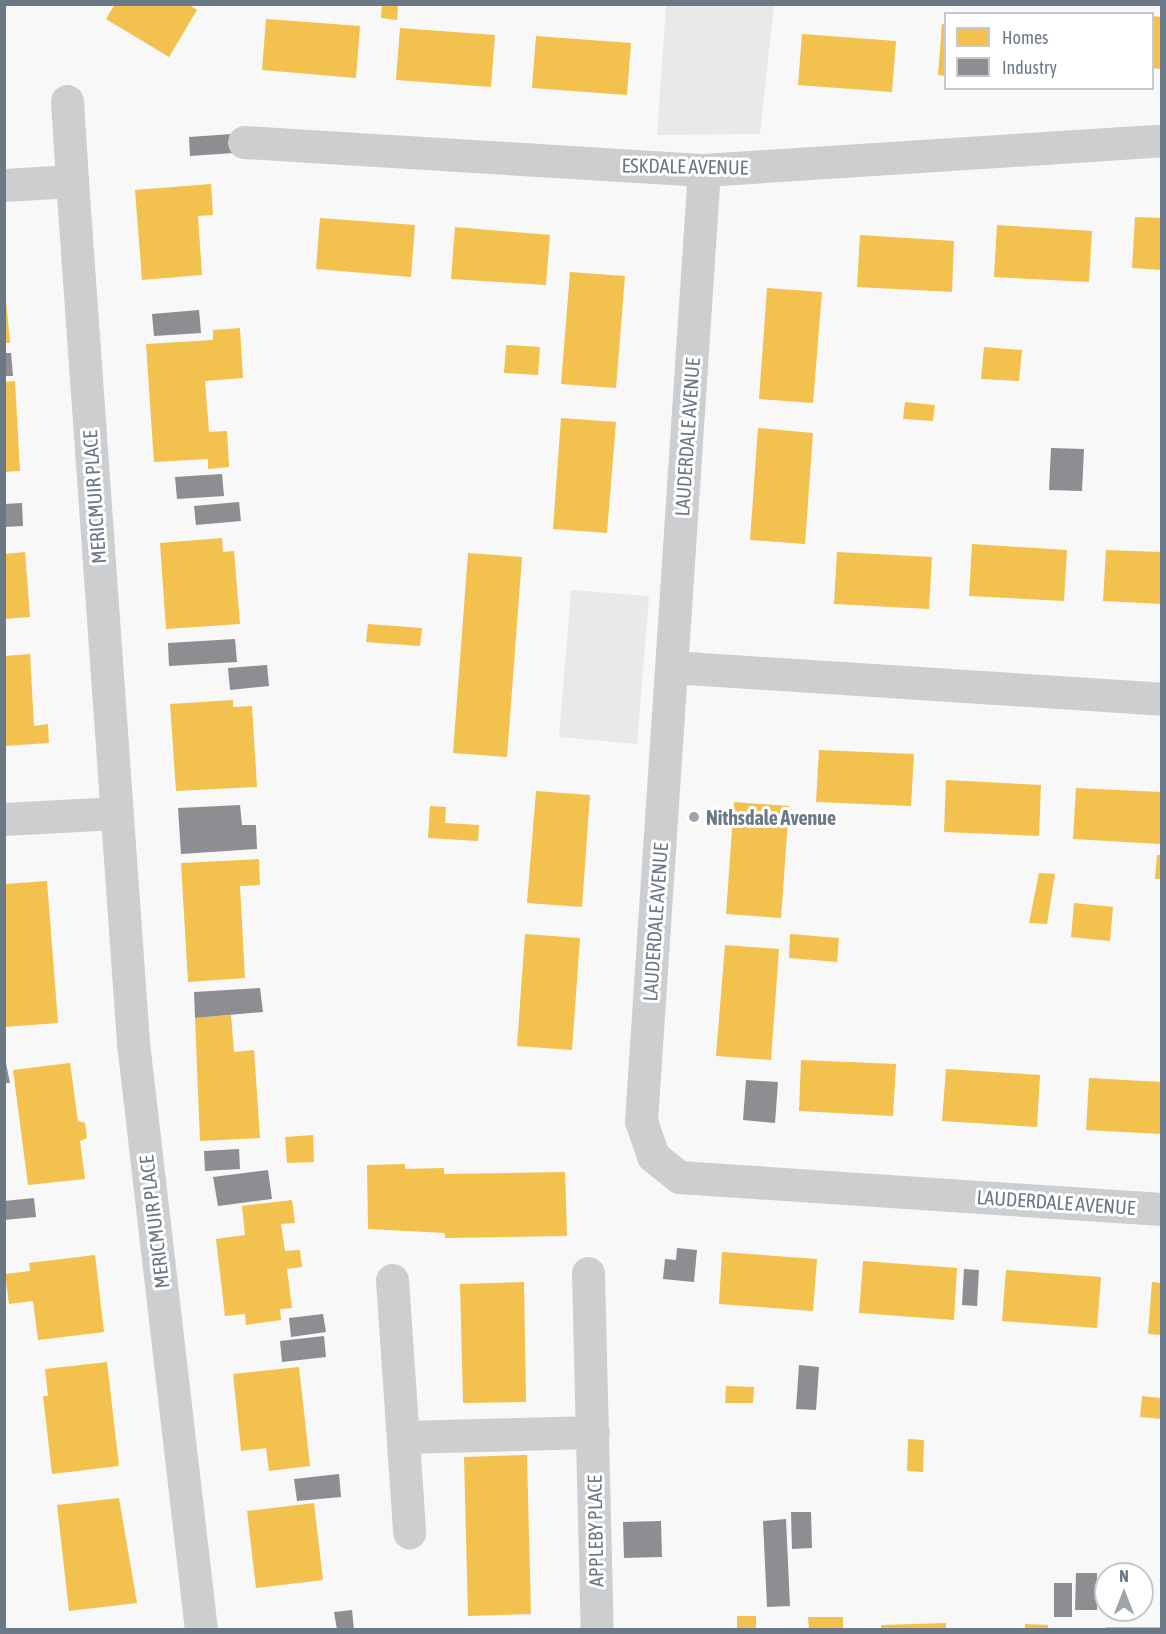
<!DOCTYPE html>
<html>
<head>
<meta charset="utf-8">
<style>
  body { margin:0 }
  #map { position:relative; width:1166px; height:1634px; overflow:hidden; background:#f8f8f8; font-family:"Asap Condensed",sans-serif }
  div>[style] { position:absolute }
  .green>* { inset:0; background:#e7eae6 }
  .homes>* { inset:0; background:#f2c14e }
  .industry>* { inset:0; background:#8d8d92 }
  .street>* { height:33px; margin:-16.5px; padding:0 16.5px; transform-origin:16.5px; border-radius:16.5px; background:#cdcecf }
  .dots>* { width:16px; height:16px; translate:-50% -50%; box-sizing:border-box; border:3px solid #fff; border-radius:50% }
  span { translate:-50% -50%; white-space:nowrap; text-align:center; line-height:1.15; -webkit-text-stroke:6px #fff; paint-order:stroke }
  .street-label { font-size:20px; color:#6b7886 }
  .poi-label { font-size:20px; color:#6b7886; font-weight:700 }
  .left { translate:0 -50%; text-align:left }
  .frame { position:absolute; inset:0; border:6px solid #6b7886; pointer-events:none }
  .legend { position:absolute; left:944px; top:12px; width:210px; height:78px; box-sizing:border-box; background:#fff; border:2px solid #c4c9cf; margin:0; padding:8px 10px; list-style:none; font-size:18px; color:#6b7886 }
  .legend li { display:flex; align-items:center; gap:12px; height:30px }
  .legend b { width:30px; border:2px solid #c4c9cf }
  .north { position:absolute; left:1094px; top:1562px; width:60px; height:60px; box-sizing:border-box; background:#fff; border:2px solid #c4c9cf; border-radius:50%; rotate:0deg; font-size:16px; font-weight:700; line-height:24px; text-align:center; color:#6b7886 }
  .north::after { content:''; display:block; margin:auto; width:21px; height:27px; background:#9ca5ae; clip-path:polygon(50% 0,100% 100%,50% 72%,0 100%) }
</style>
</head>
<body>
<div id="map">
  <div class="green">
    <div style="clip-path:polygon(666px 5px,774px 5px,760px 134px,657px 135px)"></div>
    <div style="clip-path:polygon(571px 590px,649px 596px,637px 744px,559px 737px)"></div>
  </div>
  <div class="homes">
    <div style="clip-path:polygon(115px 4px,188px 4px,197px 10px,169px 57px,106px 19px)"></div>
    <div style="clip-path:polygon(382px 4px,398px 4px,397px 20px,381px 18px)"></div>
    <div style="clip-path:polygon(1152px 16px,1161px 17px,1161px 69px,1152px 68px)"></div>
    <div style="clip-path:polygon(266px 19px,360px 26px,356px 78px,262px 70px)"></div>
    <div style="clip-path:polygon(942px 24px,945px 24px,945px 76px,938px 75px)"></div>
    <div style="clip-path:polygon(400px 28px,495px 35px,491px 87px,396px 80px)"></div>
    <div style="clip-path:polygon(802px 34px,896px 41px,892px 92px,798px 85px)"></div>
    <div style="clip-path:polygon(536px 36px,631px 43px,627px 95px,532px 88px)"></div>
    <div style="clip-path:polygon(211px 184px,213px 215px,198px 216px,202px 275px,142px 280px,135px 190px)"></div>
    <div style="clip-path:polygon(1135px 217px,1161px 218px,1161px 270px,1132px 268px)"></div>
    <div style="clip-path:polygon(320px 218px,415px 225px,411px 277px,316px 269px)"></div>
    <div style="clip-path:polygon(997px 225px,1092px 231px,1089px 282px,994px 277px)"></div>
    <div style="clip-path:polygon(455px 227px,550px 235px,546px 285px,451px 279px)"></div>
    <div style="clip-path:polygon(860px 235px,954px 241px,952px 292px,857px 287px)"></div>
    <div style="clip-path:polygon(570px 272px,625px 276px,616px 388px,561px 384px)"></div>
    <div style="clip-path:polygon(4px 279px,10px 343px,4px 343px)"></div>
    <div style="clip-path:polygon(767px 288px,822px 292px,813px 403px,759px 399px)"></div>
    <div style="clip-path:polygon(240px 328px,243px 378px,205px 381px,209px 432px,227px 431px,229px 467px,208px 469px,208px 459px,154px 462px,146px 344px,213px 340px,213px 330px)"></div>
    <div style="clip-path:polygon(506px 345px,540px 347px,538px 375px,504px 373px)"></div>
    <div style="clip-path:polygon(984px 347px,1022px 350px,1019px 381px,981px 379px)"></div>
    <div style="clip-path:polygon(15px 381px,20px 471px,4px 472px,4px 382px)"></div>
    <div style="clip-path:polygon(905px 402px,935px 405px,933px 421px,903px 419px)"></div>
    <div style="clip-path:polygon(561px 418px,616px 422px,607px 533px,553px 529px)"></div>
    <div style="clip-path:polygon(758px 428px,813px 433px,805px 544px,750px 540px)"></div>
    <div style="clip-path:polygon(222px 538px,223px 552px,234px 551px,240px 624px,166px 629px,160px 543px)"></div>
    <div style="clip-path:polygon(972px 544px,1067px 550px,1064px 601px,969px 596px)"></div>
    <div style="clip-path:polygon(1106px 550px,1161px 552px,1161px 604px,1103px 601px)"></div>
    <div style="clip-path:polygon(25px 552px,30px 617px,4px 619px,4px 554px)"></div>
    <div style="clip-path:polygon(837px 552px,932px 557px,929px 609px,834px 604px)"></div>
    <div style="clip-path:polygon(468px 553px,522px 557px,507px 757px,453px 753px)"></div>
    <div style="clip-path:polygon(368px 624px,422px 628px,420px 646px,366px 642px)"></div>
    <div style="clip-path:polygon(30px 654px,34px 726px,48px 724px,49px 743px,4px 746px,4px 656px)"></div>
    <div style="clip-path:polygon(233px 700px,233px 707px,252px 706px,257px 787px,176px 791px,170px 704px)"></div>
    <div style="clip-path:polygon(819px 750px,914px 754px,911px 806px,816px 802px)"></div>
    <div style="clip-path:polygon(946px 780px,1041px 785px,1039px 836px,944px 832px)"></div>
    <div style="clip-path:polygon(1076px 788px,1161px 792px,1161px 844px,1073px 839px)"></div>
    <div style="clip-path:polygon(536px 791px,590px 795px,582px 907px,527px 903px)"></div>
    <div style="clip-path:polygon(734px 802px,789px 806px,781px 918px,726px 914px)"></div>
    <div style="clip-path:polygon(430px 806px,446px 807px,445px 823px,479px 825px,478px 841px,428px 838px)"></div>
    <div style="clip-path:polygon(1157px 855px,1161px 855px,1161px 879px,1155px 879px)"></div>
    <div style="clip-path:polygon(259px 859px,260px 885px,240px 886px,245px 978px,188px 982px,181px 863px)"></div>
    <div style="clip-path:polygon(1039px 873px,1055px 874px,1047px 924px,1029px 923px)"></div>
    <div style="clip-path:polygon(47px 881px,58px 1023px,4px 1027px,4px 884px)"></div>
    <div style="clip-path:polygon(1074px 903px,1113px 907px,1110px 941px,1071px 937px)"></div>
    <div style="clip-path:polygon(525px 934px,580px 938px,572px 1050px,517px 1046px)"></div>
    <div style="clip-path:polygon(790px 934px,839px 938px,837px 962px,789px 958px)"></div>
    <div style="clip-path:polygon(725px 945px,779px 949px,771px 1060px,716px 1056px)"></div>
    <div style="clip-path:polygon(231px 1015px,234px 1052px,254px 1050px,260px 1138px,200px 1141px,195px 1018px)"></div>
    <div style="clip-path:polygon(801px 1060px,896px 1064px,893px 1116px,799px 1111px)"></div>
    <div style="clip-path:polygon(70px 1063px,78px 1121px,85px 1123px,87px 1138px,80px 1141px,85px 1179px,28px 1185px,13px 1070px)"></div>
    <div style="clip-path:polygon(946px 1069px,1040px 1075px,1037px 1127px,942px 1121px)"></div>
    <div style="clip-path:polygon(1089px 1078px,1161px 1082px,1161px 1134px,1086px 1130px)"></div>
    <div style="clip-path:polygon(313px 1135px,314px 1162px,287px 1163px,285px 1137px)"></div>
    <div style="clip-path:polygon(405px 1164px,405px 1169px,444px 1168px,444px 1174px,565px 1172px,567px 1236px,445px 1238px,445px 1233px,368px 1229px,367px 1165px)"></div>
    <div style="clip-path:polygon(292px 1200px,295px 1223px,281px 1224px,285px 1251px,300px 1250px,302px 1267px,287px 1269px,292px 1308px,280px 1309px,281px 1320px,246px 1325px,245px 1314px,225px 1316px,216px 1239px,245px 1235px,242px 1206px)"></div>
    <div style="clip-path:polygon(722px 1252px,817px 1259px,813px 1311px,719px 1304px)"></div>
    <div style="clip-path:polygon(95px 1255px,104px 1332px,38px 1340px,33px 1301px,9px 1304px,5px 1274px,30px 1271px,29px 1263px)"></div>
    <div style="clip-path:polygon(863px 1261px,957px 1268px,954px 1320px,859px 1313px)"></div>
    <div style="clip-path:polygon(1006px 1270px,1101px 1277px,1097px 1328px,1002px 1321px)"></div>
    <div style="clip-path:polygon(524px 1282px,526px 1402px,463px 1403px,460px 1284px)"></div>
    <div style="clip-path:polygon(1152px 1282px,1161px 1283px,1161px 1335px,1148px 1334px)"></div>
    <div style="clip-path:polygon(107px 1362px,119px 1466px,52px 1474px,43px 1396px,48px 1396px,45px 1369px)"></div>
    <div style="clip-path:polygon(299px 1367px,310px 1466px,269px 1471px,266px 1448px,241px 1451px,233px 1374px)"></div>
    <div style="clip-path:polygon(726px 1386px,754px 1387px,753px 1403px,725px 1403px)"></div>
    <div style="clip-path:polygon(1142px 1396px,1161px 1398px,1161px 1419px,1140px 1417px)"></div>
    <div style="clip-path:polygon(908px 1439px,924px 1440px,923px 1472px,907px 1471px)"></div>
    <div style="clip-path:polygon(527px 1455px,531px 1614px,468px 1616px,464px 1457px)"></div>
    <div style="clip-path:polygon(119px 1498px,137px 1603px,69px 1611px,57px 1505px)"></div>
    <div style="clip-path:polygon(314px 1503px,323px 1580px,256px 1588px,247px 1511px)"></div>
    <div style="clip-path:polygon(737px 1616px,756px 1616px,756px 1629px,737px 1629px)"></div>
    <div style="clip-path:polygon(808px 1617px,843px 1617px,843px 1629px,809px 1629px)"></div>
    <div style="clip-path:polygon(946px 1623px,946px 1629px,881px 1629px,881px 1625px)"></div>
    <div style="clip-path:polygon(1025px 1624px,1048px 1625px,1048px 1629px,1025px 1629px)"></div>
    <div style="clip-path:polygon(1106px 1627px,1161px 1627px,1161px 1629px,1106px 1629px)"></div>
  </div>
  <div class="industry">
    <div style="clip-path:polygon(232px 134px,234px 153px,190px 156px,189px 137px)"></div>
    <div style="clip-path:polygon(199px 310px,201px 333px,154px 336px,152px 314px)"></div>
    <div style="clip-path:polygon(4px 353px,11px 353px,13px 376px,4px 376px)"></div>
    <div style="clip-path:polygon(1051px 448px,1084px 449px,1082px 491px,1049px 490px)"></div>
    <div style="clip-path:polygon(222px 474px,224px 496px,177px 499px,175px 477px)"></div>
    <div style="clip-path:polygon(239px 502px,241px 521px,196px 525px,194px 506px)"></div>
    <div style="clip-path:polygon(22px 503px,23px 526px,4px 527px,4px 504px)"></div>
    <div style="clip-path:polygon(235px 639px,237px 662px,169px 666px,168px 643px)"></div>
    <div style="clip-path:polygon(267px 665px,269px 686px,230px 690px,228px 668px)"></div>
    <div style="clip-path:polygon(240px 805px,242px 825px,256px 825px,257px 849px,181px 854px,178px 808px)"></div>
    <div style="clip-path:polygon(260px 988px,263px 1012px,195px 1018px,194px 992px)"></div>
    <div style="clip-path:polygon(4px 1053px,10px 1083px,4px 1083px)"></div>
    <div style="clip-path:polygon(746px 1080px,778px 1082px,775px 1123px,743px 1120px)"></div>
    <div style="clip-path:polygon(239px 1149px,240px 1169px,205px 1171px,204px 1151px)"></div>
    <div style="clip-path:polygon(268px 1170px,272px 1199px,218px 1206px,213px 1177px)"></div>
    <div style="clip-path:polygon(34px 1198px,36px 1217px,4px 1220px,4px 1201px)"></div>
    <div style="clip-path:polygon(677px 1248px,697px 1250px,694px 1282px,663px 1279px,665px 1259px,676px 1260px)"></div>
    <div style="clip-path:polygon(964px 1269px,979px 1270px,977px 1306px,962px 1305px)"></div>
    <div style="clip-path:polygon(323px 1314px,326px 1332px,291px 1337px,289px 1318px)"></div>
    <div style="clip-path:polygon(324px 1336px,326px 1357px,282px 1362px,280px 1341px)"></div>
    <div style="clip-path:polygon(799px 1365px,819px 1367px,816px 1410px,796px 1409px)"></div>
    <div style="clip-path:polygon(339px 1474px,341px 1497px,297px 1501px,294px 1479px)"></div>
    <div style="clip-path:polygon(791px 1512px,811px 1512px,812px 1548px,792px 1549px)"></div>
    <div style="clip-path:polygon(786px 1519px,790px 1606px,767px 1607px,763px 1521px)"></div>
    <div style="clip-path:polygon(661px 1521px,662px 1557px,624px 1558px,623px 1522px)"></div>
    <div style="clip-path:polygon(1076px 1573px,1097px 1573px,1097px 1610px,1075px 1610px)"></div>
    <div style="clip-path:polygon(1054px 1583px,1072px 1583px,1072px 1617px,1054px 1617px)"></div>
    <div style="clip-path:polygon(352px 1610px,354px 1630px,337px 1630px,334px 1612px)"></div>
  </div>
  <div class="street">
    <div style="left:67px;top:101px;width:80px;rotate:86.4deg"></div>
    <div style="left:244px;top:142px;width:461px;rotate:3.5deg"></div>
    <div style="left:704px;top:170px;width:459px;rotate:-3.7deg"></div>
    <div style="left:704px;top:170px;width:953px;rotate:93.79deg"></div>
    <div style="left:641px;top:1121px;width:37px;rotate:71deg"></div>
    <div style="left:653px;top:1156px;width:33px;rotate:39deg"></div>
    <div style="left:679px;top:1177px;width:484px;rotate:3.8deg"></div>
    <div style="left:4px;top:185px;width:68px;rotate:-3.4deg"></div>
    <div style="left:72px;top:181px;width:864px;rotate:85.95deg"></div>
    <div style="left:133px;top:1043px;width:591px;rotate:83.39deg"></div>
    <div style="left:672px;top:667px;width:491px;rotate:3.7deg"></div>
    <div style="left:4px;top:819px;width:112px;rotate:-3.1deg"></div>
    <div style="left:588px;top:1273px;width:357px;rotate:88.6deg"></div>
    <div style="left:392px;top:1280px;width:253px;rotate:86.1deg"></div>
    <div style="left:403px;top:1437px;width:190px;rotate:-1.5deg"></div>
  </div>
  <div class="dots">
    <div style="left:694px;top:817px;background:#9ca5ae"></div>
  </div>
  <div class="street-label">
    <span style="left:685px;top:166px;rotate:1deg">ESKDALE AVENUE</span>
    <span style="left:687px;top:437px;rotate:-86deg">LAUDERDALE AVENUE</span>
    <span style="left:94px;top:497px;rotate:-94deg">MERICMUIR PLACE</span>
    <span style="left:655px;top:922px;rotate:-86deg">LAUDERDALE AVENUE</span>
    <span style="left:1056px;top:1202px;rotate:4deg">LAUDERDALE AVENUE</span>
    <span style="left:154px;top:1222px;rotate:-97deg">MERICMUIR PLACE</span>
    <span style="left:595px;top:1531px;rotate:-91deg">APPLEBY PLACE</span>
  </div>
  <div class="poi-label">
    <span class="left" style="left:706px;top:817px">Nithsdale Avenue</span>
  </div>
  <div class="frame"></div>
  <ul class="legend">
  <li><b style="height:16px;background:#f2c14e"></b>Homes</li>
  <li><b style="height:16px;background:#8d8d92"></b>Industry</li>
  </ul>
  <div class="north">N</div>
</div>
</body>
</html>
